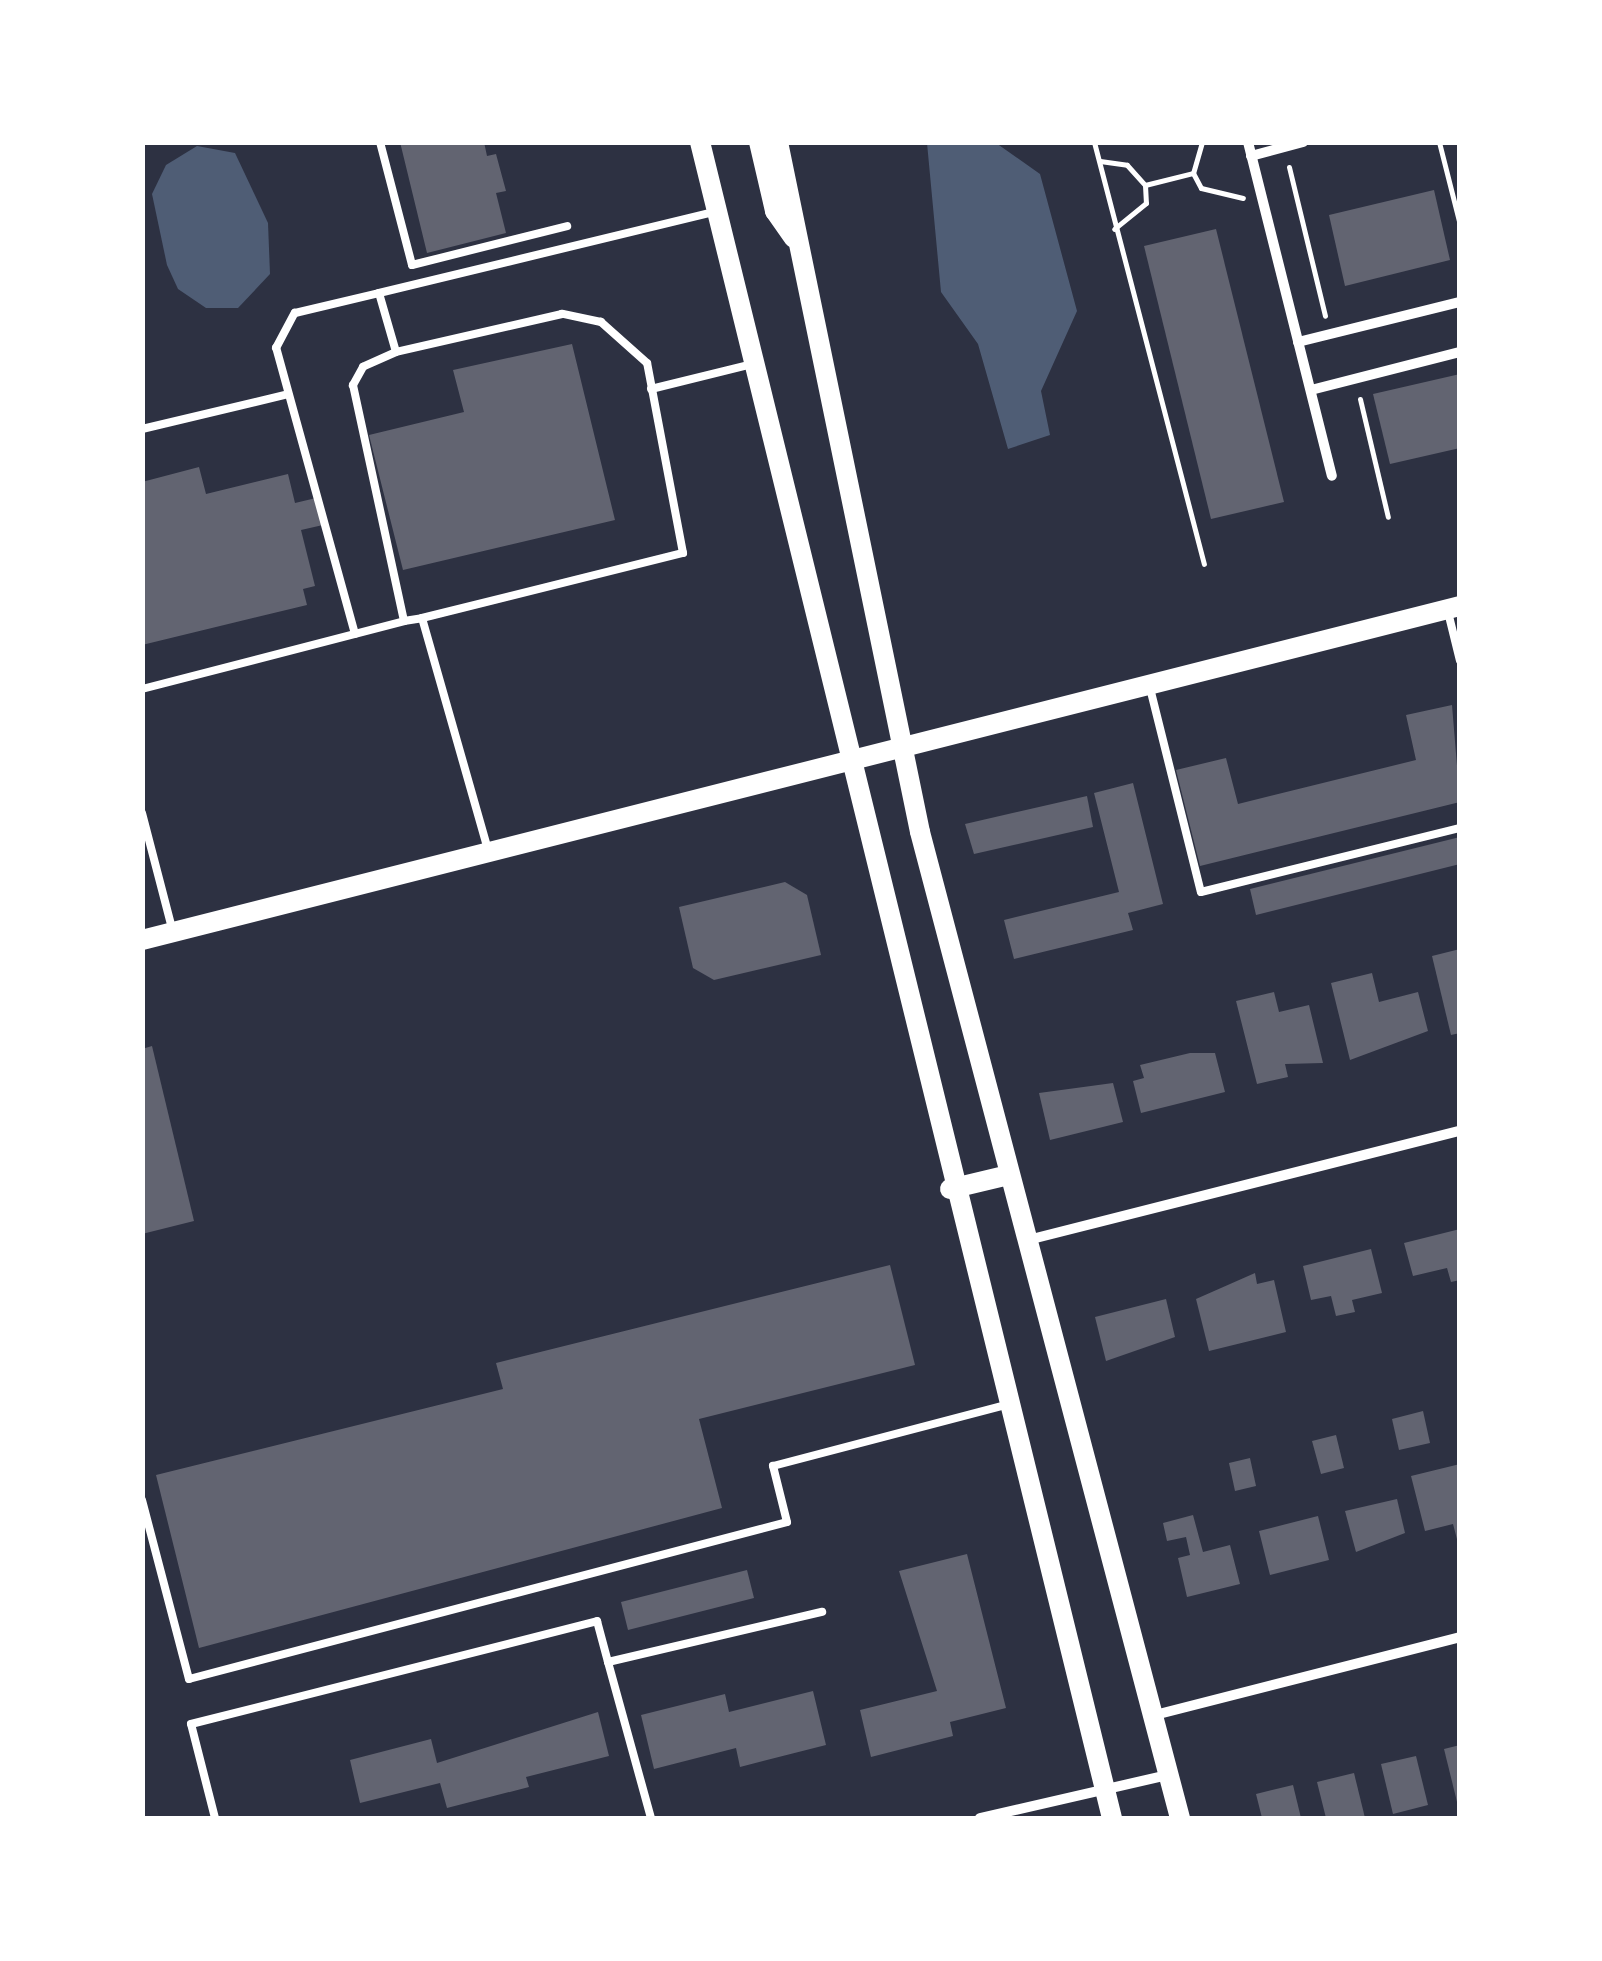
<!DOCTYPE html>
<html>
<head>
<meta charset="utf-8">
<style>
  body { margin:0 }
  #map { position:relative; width:1602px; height:1961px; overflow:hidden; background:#2d3142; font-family:"IBM Plex Sans",sans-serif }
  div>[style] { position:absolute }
  .water>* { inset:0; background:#4f5d75 }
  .building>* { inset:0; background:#626471 }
  .path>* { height:5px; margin:-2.5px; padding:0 2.5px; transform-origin:2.5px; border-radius:2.5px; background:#fff }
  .service>* { height:8px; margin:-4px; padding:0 4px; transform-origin:4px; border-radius:4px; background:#fff }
  .minor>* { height:10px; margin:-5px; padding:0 5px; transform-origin:5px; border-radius:5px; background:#fff }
  .secondary>* { height:20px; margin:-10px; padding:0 10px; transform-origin:10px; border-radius:10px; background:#fff }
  span { translate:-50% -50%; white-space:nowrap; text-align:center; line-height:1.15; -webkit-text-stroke:9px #fff; paint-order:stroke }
  .frame { position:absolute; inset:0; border:145px solid #fff; pointer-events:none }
</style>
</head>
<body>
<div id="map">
  <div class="water">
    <div style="clip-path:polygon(927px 143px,996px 143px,1040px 174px,1077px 311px,1041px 391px,1050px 435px,1008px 449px,978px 344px,941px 292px)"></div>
    <div style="clip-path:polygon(197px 146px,235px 153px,268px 223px,270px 274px,238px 308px,206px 308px,178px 289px,167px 265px,152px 194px,166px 165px)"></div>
  </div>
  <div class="building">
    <div style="clip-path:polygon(400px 142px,484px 142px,487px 156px,496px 154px,506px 191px,496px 193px,506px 233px,427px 253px)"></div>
    <div style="clip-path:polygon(1434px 190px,1450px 260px,1345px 286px,1329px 215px)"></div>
    <div style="clip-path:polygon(1216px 229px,1284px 502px,1211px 519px,1144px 246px)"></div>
    <div style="clip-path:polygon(572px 344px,615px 520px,403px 570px,369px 435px,464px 412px,453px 370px)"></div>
    <div style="clip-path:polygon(1460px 374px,1460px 448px,1390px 464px,1373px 394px)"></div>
    <div style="clip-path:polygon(199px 467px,206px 494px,288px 474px,295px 503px,316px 498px,323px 525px,301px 530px,315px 586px,303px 589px,307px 605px,142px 645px,142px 482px)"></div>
    <div style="clip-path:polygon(1452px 705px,1460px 802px,1200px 866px,1176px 770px,1226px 758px,1238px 804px,1416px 760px,1406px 715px)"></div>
    <div style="clip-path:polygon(1133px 783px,1163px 904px,1128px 913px,1133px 930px,1014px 959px,1004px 920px,1119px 892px,1094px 793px)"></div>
    <div style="clip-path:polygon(1087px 796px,1093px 827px,974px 854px,965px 824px)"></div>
    <div style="clip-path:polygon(1460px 837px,1460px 864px,1256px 915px,1250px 889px)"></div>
    <div style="clip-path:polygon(785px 882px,807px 895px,821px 955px,714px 980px,693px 968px,679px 907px)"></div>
    <div style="clip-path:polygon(1460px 949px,1460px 1033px,1451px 1035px,1432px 956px)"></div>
    <div style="clip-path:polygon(1372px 973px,1379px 1002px,1418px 992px,1428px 1031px,1350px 1060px,1331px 983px)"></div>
    <div style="clip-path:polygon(1274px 992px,1279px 1012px,1309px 1005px,1323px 1063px,1285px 1064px,1288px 1077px,1257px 1084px,1236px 1001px)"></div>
    <div style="clip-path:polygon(152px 1046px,194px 1221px,142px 1234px,142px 1049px)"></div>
    <div style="clip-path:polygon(1190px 1053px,1215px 1053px,1225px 1092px,1141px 1113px,1133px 1081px,1144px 1078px,1140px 1065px)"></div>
    <div style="clip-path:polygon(1113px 1083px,1123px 1122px,1050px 1140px,1039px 1093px)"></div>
    <div style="clip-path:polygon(1460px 1229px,1460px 1280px,1451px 1282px,1447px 1268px,1413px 1276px,1404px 1243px)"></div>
    <div style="clip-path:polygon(1371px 1249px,1382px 1293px,1352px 1300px,1355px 1312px,1336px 1316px,1331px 1296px,1311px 1300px,1303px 1266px)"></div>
    <div style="clip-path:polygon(890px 1265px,915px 1365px,699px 1419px,722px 1508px,199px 1648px,156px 1475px,503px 1389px,496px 1363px)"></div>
    <div style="clip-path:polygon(1255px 1273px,1257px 1284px,1274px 1280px,1286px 1332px,1209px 1351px,1196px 1299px)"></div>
    <div style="clip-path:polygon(1166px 1299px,1175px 1337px,1106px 1361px,1095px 1317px)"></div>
    <div style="clip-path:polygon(1423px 1411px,1430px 1443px,1399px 1450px,1392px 1419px)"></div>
    <div style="clip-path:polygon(1336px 1435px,1344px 1468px,1321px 1474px,1312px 1441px)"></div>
    <div style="clip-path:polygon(1250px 1458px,1256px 1486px,1235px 1491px,1229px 1463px)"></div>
    <div style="clip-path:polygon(1460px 1464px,1460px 1543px,1458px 1543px,1453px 1524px,1425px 1531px,1411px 1476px)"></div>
    <div style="clip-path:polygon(1397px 1499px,1405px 1533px,1356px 1552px,1345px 1511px)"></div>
    <div style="clip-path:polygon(1193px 1515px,1203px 1552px,1230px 1545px,1240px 1584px,1187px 1597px,1178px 1558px,1190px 1555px,1186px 1537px,1167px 1541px,1163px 1523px)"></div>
    <div style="clip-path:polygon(1318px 1516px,1329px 1560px,1270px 1575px,1259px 1531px)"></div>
    <div style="clip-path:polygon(967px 1554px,1006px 1708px,950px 1722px,953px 1736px,871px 1757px,860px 1710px,937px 1691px,899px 1571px)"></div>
    <div style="clip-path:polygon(747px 1570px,754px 1598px,628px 1630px,621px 1602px)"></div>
    <div style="clip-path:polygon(813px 1691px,826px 1745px,740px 1767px,736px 1748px,654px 1769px,641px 1715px,725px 1694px,729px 1712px)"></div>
    <div style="clip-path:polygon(598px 1712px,609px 1756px,526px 1777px,529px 1787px,447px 1808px,440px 1783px,360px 1803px,350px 1760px,431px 1739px,437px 1763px)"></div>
    <div style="clip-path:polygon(1460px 1745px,1460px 1806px,1458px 1806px,1444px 1749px)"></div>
    <div style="clip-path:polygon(1416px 1756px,1428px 1805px,1393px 1814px,1381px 1764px)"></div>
    <div style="clip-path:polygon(1354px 1773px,1365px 1818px,1326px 1818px,1317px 1782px)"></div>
    <div style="clip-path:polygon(1293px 1785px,1301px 1818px,1262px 1818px,1256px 1794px)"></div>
  </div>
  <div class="path">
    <div style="left:1094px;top:142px;width:436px;rotate:75.4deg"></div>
    <div style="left:1202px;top:142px;width:32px;rotate:106deg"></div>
    <div style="left:1193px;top:173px;width:17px;rotate:62deg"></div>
    <div style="left:1201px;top:188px;width:43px;rotate:13.4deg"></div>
    <div style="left:1439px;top:142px;width:86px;rotate:75.8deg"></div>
    <div style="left:1100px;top:161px;width:27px;rotate:8deg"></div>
    <div style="left:1127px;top:165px;width:27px;rotate:48deg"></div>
    <div style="left:1145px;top:185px;width:18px;rotate:87deg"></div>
    <div style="left:1146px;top:203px;width:41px;rotate:140.9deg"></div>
    <div style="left:1289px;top:167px;width:153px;rotate:76.4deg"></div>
    <div style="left:1145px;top:185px;width:49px;rotate:-14deg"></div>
    <div style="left:1360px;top:399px;width:121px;rotate:76.7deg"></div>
  </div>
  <div class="service">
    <div style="left:380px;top:142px;width:127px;rotate:75.4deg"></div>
    <div style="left:412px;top:265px;width:160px;rotate:-14.1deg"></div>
    <div style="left:379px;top:293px;width:348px;rotate:-13.6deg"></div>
    <div style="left:651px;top:389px;width:105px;rotate:-13.8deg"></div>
    <div style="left:142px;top:429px;width:147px;rotate:-13.4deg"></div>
    <div style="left:1448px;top:612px;width:50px;rotate:76.2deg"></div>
    <div style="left:422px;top:618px;width:269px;rotate:-14deg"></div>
    <div style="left:683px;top:553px;width:193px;rotate:-100.7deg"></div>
    <div style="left:647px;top:363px;width:62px;rotate:-138.3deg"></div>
    <div style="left:601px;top:322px;width:40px;rotate:-168deg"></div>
    <div style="left:562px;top:314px;width:170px;rotate:167.1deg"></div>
    <div style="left:396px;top:352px;width:36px;rotate:156deg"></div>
    <div style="left:363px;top:367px;width:21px;rotate:119deg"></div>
    <div style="left:353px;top:385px;width:241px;rotate:77.8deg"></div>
    <div style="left:404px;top:621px;width:18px;rotate:-9deg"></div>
    <div style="left:422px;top:618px;width:241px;rotate:74.1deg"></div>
    <div style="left:355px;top:634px;width:297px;rotate:-105.4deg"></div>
    <div style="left:276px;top:348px;width:40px;rotate:-62deg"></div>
    <div style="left:295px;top:313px;width:86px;rotate:-13.4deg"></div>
    <div style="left:379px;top:293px;width:61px;rotate:73.9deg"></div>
    <div style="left:1150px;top:688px;width:210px;rotate:76deg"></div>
    <div style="left:1201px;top:892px;width:267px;rotate:-13.9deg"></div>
    <div style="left:142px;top:689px;width:271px;rotate:-14.5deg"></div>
    <div style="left:142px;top:813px;width:119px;rotate:75.4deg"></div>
    <div style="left:142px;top:1500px;width:185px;rotate:75.3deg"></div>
    <div style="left:189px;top:1679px;width:618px;rotate:-14.71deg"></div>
    <div style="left:787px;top:1522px;width:58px;rotate:-104deg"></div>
    <div style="left:773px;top:1466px;width:241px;rotate:-14.7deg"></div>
    <div style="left:608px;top:1662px;width:162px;rotate:74.6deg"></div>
    <div style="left:215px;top:1818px;width:97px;rotate:-104.3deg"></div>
    <div style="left:191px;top:1724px;width:419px;rotate:-14.2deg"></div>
    <div style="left:597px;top:1621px;width:42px;rotate:75deg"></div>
    <div style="left:608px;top:1662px;width:220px;rotate:-13.2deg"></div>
  </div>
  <div class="minor">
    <div style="left:1248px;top:142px;width:344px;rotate:75.9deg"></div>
    <div style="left:1251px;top:156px;width:54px;rotate:-15.1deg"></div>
    <div style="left:1298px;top:342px;width:167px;rotate:-13.9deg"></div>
    <div style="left:1311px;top:390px;width:154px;rotate:-14.3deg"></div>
    <div style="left:1024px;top:1241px;width:450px;rotate:-14.2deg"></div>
    <div style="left:1151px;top:1716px;width:319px;rotate:-14.3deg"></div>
    <div style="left:980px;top:1818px;width:192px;rotate:-12.9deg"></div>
  </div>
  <div class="secondary">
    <div style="left:700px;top:142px;width:1726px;rotate:76.19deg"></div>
    <div style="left:759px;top:142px;width:71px;rotate:76.9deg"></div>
    <div style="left:775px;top:211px;width:33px;rotate:55deg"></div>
    <div style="left:778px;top:142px;width:704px;rotate:78.37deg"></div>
    <div style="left:920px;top:832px;width:1020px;rotate:75.23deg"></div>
    <div style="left:142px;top:940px;width:1360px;rotate:-14.22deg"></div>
    <div style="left:950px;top:1189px;width:56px;rotate:-13.5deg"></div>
  </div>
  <div class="frame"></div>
</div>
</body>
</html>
